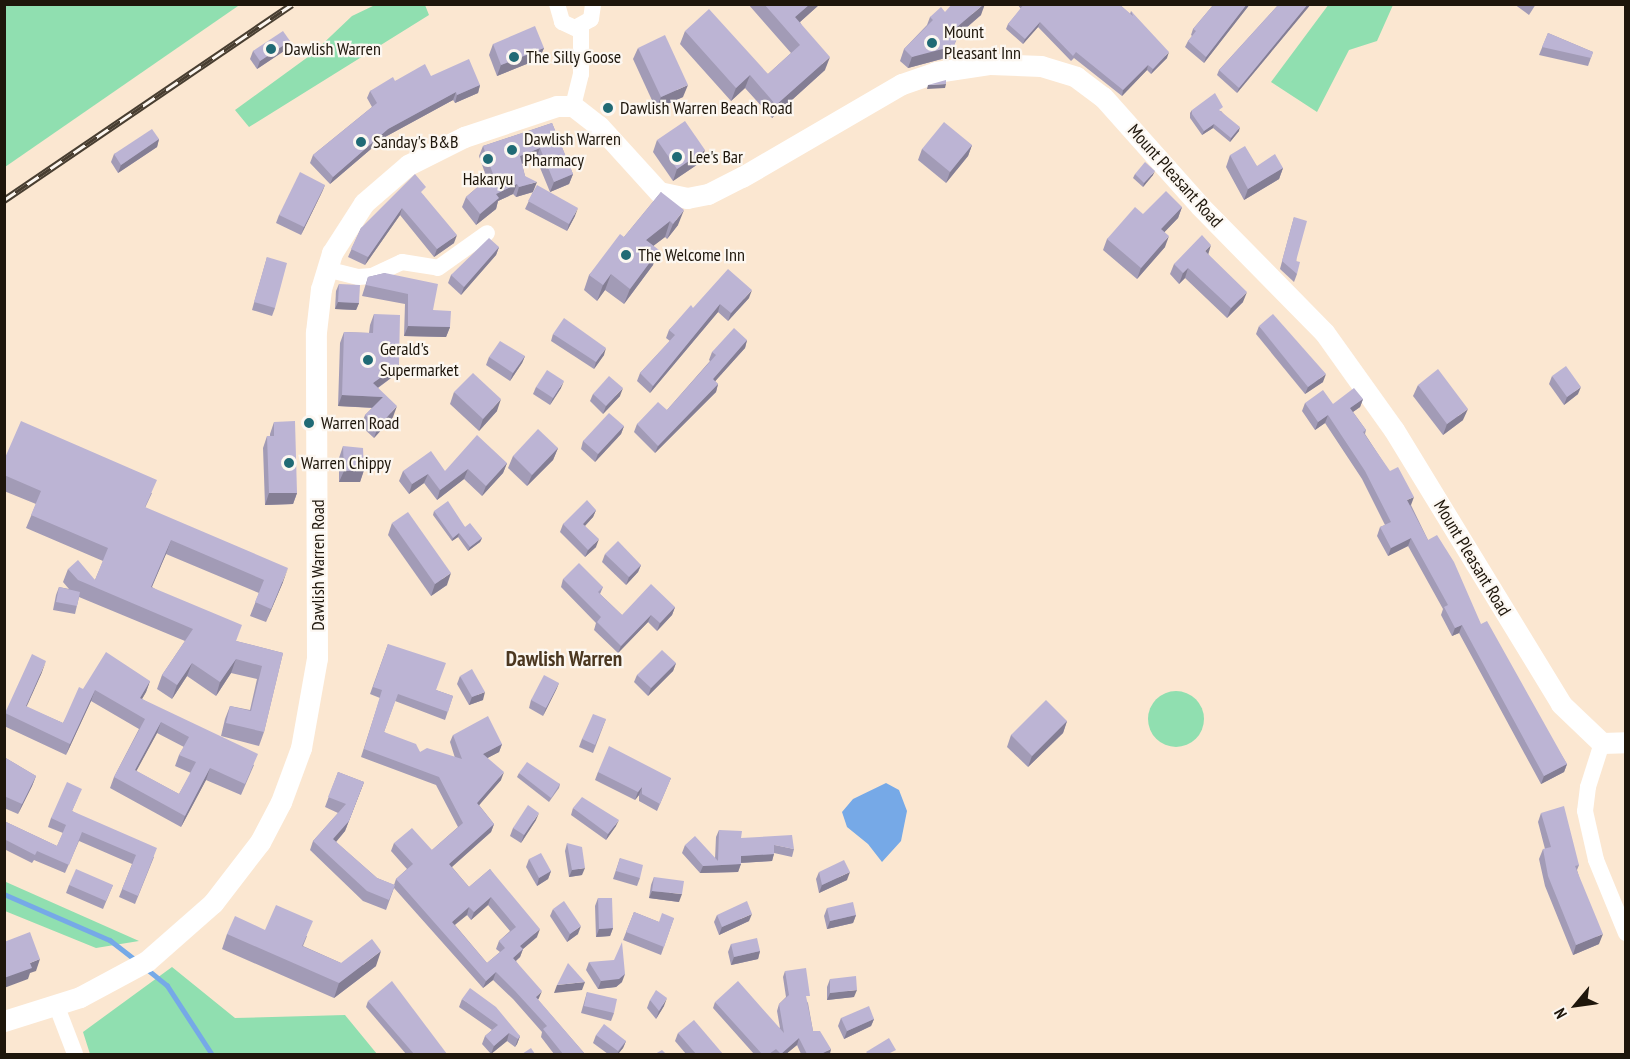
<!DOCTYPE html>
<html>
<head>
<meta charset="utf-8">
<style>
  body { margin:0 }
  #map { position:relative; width:1630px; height:1059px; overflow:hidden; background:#fbe7d1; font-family:"PT Sans Narrow",sans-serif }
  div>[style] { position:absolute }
  .green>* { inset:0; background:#90dfb0 }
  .round { border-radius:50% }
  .water>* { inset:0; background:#76a9e7 }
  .stream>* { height:4.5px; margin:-2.25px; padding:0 2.25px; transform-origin:2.25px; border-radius:2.25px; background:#76a9e7 }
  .minor>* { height:16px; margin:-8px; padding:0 8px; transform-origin:8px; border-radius:8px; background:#fff }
  .tertiary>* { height:21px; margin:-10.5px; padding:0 10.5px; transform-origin:10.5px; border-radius:10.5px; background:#fff }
  .rail>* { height:7px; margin-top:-3.5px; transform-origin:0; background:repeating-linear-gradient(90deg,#fcf7f1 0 14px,#483e31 0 28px); box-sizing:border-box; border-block:2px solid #483e31 }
  .wall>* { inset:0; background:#a29bb6 }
  .shaded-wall>* { inset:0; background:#847e94 }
  .building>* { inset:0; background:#bcb4d4 }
  .dots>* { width:16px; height:16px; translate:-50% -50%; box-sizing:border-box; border:3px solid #fcf7f1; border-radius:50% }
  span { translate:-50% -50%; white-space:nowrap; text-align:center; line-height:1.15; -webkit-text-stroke:4.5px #fcf7f1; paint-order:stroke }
  .poi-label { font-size:18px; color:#1e160b }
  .left { translate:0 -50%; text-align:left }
  .street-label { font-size:18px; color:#1e160b }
  .quarter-label { font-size:21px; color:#4b3720; font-weight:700 }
  .frame { position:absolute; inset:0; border:6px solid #1e160b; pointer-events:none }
  .north { position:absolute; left:1546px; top:975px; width:60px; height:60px; -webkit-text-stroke:4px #fcf7f1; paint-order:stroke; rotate:241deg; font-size:16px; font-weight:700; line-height:24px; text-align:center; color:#1e160b }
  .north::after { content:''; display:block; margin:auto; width:21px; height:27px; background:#1e160b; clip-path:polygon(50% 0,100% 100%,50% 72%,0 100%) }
</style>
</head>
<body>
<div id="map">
  <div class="green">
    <div style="clip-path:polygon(5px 4px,237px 4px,238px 6px,5px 167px)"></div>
    <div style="clip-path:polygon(1329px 4px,1393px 5px,1377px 41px,1349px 50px,1317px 112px,1271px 82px)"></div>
    <div style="clip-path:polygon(375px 5px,425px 5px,429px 15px,249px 127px,235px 110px,312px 54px,352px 16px)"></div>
    <div class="round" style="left:1148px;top:691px;width:56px;height:56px"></div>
    <div style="clip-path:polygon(5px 881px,6px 882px,139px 941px,96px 948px,5px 911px)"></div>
    <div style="clip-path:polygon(172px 967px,235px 1018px,345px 1015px,377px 1054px,90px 1054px,83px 1032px)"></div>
  </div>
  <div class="water">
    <div style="clip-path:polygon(886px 783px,899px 790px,907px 811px,901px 841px,882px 862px,868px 844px,847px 827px,842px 812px,853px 799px)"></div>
  </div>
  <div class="stream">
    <div style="left:4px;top:894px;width:116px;rotate:23.5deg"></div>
    <div style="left:110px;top:940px;width:33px;rotate:38deg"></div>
    <div style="left:147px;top:969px;width:26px;rotate:39deg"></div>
    <div style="left:167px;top:985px;width:82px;rotate:56.9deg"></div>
  </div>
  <div class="minor">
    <div style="left:557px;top:4px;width:19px;rotate:74deg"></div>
    <div style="left:562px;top:22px;width:14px;rotate:25deg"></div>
    <div style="left:575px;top:28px;width:18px;rotate:-29deg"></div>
    <div style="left:591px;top:19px;width:15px;rotate:-82deg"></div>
    <div style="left:573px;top:106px;width:33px;rotate:-76deg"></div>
    <div style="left:581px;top:74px;width:47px;rotate:-90deg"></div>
    <div style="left:326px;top:269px;width:33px;rotate:14deg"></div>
    <div style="left:358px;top:277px;width:14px;rotate:-4deg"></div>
    <div style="left:372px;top:276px;width:33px;rotate:-25deg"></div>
    <div style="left:402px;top:262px;width:36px;rotate:9deg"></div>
    <div style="left:438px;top:268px;width:60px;rotate:-35.5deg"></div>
    <div style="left:1602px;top:743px;width:46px;rotate:107.7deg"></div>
    <div style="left:1588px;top:787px;width:24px;rotate:97deg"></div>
    <div style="left:1585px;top:811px;width:50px;rotate:77.3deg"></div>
    <div style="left:1596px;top:860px;width:79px;rotate:67.7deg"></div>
    <div style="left:57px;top:1007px;width:50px;rotate:69deg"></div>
  </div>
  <div class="tertiary">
    <div style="left:4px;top:1021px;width:80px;rotate:-17.5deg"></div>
    <div style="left:80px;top:997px;width:76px;rotate:-28.2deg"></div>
    <div style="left:147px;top:961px;width:88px;rotate:-41.3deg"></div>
    <div style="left:213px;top:903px;width:77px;rotate:-52.4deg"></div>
    <div style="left:260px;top:842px;width:45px;rotate:-62.3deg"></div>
    <div style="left:281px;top:802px;width:58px;rotate:-69.7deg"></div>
    <div style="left:301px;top:748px;width:91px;rotate:-79.9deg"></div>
    <div style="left:317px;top:658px;width:326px;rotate:-90.2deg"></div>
    <div style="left:316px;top:332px;width:43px;rotate:-83.4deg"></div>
    <div style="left:321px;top:289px;width:38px;rotate:-73deg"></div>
    <div style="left:332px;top:253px;width:59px;rotate:-57.4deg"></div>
    <div style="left:364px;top:203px;width:58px;rotate:-40.8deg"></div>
    <div style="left:408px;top:165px;width:63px;rotate:-26.6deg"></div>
    <div style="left:464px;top:137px;width:98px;rotate:-18.4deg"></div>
    <div style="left:557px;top:106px;width:16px"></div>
    <div style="left:573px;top:106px;width:33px;rotate:38deg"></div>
    <div style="left:599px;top:126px;width:89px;rotate:47.7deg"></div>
    <div style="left:659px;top:192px;width:29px;rotate:12deg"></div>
    <div style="left:687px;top:198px;width:21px;rotate:-11deg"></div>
    <div style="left:708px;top:194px;width:38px;rotate:-27deg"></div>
    <div style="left:742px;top:177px;width:185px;rotate:-30.2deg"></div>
    <div style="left:902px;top:84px;width:36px;rotate:-19deg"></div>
    <div style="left:936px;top:72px;width:55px;rotate:-8.4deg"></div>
    <div style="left:990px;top:64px;width:51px;rotate:2.2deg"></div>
    <div style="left:1041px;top:66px;width:37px;rotate:17deg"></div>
    <div style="left:1076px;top:77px;width:34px;rotate:37deg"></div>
    <div style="left:1103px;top:97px;width:146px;rotate:48.3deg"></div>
    <div style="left:1200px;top:206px;width:177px;rotate:45.5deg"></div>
    <div style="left:1324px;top:332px;width:120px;rotate:54.5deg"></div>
    <div style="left:1394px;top:430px;width:321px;rotate:58.6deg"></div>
    <div style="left:1561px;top:704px;width:57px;rotate:43.6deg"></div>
    <div style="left:1602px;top:743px;width:24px;rotate:-2deg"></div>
  </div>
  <div class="rail">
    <div style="left:4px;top:200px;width:348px;rotate:-34.2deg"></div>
  </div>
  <div class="wall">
    <div style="clip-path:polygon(748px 4px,820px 4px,800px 22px,825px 70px,772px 118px,745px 88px,731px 101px,680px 44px,685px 31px,768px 74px,791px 53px)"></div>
    <div style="clip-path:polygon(1017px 4px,1119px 4px,1130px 14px,1131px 11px,1167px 58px,1151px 74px,1147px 70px,1122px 96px,1074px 58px,1071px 61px,1038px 27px,1023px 44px,1006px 29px,1008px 24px,1021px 9px)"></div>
    <div style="clip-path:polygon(1214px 4px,1250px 4px,1204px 63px,1185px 47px,1188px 41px,1192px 36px,1191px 35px,1193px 29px)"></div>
    <div style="clip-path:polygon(1279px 4px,1311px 4px,1237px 93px,1217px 75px,1219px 70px)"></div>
    <div style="clip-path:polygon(1514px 4px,1536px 4px,1529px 15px)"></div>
    <div style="clip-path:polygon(945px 12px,981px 15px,956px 37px,949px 57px,908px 68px,900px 61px,904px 49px,927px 25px,930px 17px)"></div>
    <div style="clip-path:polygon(1548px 33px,1593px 52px,1588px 66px,1539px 55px)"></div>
    <div style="clip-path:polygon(290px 41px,287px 49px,257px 69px,250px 59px,253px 51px)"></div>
    <div style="clip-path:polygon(493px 44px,544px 48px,539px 59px,497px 76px,489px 55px)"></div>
    <div style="clip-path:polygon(638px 48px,683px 97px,656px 109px,633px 59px)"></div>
    <div style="clip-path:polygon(431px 76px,480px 85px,478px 93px,455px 103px,453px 100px,385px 137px,330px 184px,310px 163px,313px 155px,372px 107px,367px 98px,370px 91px,395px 81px)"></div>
    <div style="clip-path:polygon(1192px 110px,1222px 111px,1221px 111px,1239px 131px,1230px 142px,1213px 128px,1202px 135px,1190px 118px,1190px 113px)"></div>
    <div style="clip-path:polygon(552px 123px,573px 174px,569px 184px,550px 192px,536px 158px,522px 164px,525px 176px,533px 192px,575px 216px,567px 231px,525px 209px,533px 192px,516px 197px,513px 194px,498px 201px,496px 209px,476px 225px,462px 207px,466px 197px,487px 179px,479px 156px,483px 146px)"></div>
    <div style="clip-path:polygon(159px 139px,157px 147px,118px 173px,111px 162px,114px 154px)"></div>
    <div style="clip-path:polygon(657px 140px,701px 162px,673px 181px,653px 152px)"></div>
    <div style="clip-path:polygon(972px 145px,968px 156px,946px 183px,918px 160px,922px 149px)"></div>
    <div style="clip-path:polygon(1230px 155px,1257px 166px,1283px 168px,1279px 179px,1244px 200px,1226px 167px)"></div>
    <div style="clip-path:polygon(1135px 174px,1153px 175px,1143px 187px,1133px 178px)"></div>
    <div style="clip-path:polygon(325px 185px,322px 192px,301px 235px,276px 223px,279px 215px)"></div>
    <div style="clip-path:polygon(661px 192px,678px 225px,667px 239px,665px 237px,653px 246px,653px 265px,624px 304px,605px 290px,597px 301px,584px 290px,589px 275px,624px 237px)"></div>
    <div style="clip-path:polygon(423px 195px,454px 243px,434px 257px,400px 215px,365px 265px,348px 257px,361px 228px)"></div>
    <div style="clip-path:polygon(1182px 207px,1178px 218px,1164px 232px,1165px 247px,1137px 279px,1103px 250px,1107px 239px,1143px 214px)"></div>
    <div style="clip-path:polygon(1294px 217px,1297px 274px,1294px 282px,1280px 269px)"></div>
    <div style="clip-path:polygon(499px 247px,496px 255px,461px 295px,448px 283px,451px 275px)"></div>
    <div style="clip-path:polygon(1208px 254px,1243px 302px,1227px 318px,1185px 278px,1179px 284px,1170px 274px,1174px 264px)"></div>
    <div style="clip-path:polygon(267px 257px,275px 308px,272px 316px,252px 310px)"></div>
    <div style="clip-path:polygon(385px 273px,433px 310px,450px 327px,446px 337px,404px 336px,405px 304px,362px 296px,368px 277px)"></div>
    <div style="clip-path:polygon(339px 284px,359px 303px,356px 310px,335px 309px,336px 291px)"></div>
    <div style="clip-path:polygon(749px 298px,728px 321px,718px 312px,650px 393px,637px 381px,640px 373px,670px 341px,666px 338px,669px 330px,693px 308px)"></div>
    <div style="clip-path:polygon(374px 314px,399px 364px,395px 375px,378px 388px,393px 417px,374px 438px,361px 426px,365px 415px,372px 408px,338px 406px,340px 343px,344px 332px,369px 333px,370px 325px)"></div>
    <div style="clip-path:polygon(1259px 326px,1323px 382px,1305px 394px,1256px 334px)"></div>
    <div style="clip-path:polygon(553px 334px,604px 355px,594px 369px,551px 341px)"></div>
    <div style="clip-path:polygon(747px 340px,745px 348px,715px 381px,718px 384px,716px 392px,655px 453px,634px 432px,637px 424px,667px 410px,710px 361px,709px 360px,712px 352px)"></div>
    <div style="clip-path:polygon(525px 356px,522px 363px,510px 381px,486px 365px,489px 357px)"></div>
    <div style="clip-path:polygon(1552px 376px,1578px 394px,1564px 405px,1549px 384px)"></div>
    <div style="clip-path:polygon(1418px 385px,1463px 420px,1443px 435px,1413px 396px)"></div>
    <div style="clip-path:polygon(536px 387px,561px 388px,550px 405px,533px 394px)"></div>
    <div style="clip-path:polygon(454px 392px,497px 411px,479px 431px,450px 404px)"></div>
    <div style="clip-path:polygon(593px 394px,620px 396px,603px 414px,590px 401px)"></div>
    <div style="clip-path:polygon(1363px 399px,1360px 407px,1353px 412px,1366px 430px,1365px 434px,1411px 505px,1428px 540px,1567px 764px,1564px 772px,1541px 784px,1459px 633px,1452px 636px,1441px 615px,1443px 609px,1408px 546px,1388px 556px,1377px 536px,1380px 527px,1385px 525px,1362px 479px,1325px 423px,1315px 430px,1302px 411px,1305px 403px,1333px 404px)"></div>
    <div style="clip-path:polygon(274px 422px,297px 493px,293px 504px,265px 505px,263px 448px,267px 436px,270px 436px,270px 434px)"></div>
    <div style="clip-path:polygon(624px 426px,621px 434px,595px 462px,581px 449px,583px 441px)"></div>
    <div style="clip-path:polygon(343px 446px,364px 470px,360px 482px,339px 482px,339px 458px)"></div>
    <div style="clip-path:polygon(558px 448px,553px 460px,527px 486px,508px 468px,513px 456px)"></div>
    <div style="clip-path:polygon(4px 460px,152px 493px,145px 508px,283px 582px,266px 622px,250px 616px,259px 593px,166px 554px,152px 587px,236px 641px,283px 653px,264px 732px,259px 746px,221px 736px,225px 719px,230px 706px,250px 710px,257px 679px,231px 673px,216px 696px,187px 676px,172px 699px,157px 689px,162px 675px,185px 641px,79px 597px,75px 614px,53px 610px,56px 595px,59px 587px,69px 589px,63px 582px,68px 569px,95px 580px,103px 561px,26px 528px,36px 504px,4px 491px)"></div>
    <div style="clip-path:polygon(507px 463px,503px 473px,482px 496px,464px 479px,437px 500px,424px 483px,409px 494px,399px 481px,403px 471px,445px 471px)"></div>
    <div style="clip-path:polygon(596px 510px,593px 517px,585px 526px,596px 547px,585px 557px,560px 532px,563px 524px)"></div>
    <div style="clip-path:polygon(434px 511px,465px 527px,482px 538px,480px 542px,468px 551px,458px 537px,452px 541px,433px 515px)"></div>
    <div style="clip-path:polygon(392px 523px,447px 585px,431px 596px,388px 535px)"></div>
    <div style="clip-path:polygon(605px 554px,641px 565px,638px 572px,626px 585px,602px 562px)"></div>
    <div style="clip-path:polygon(563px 579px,603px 587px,600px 594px,622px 615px,675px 607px,672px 615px,657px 631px,648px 622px,618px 653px,594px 630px,596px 623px,561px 587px)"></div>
    <div style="clip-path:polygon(evenodd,388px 644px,436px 690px,453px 696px,445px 720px,395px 701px,384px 732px,420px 752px,455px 758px,450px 742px,453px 735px,502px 744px,499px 752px,487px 758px,501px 780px,479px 805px,494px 824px,491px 832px,452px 867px,469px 887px,490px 869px,537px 937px,523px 949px,520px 957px,516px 961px,539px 998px,538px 1000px,585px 1054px,554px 1054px,541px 1037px,542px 1032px,513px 999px,493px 980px,483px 988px,394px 888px,386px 910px,363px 901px,310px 850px,313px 841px,338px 813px,325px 807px,338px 772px,364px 782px,345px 831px,336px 842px,377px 878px,394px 885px,396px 879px,407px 869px,391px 851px,394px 843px,432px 850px,458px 827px,436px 785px,361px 757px,380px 698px,370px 694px,388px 644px,488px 905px,510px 931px,499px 941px,496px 949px,500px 952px,487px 963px,455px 925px,467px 915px,471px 920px,488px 905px)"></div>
    <div style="clip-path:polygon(676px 663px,673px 671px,648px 696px,634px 682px,637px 675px)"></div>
    <div style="clip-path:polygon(evenodd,42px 672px,26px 707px,63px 723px,83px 689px,150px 681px,146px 692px,142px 699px,254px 765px,241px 795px,206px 780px,181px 827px,110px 788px,114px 777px,139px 729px,91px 701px,66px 755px,4px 726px,4px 716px,5px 713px,42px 672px,157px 733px,184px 747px,179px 755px,175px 766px,191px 773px,179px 794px,136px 771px,157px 733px)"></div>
    <div style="clip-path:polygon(460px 676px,483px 700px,469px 705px,457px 684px)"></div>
    <div style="clip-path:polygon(559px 683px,556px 690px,543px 716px,529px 708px,531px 700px)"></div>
    <div style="clip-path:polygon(606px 719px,593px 753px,579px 747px,582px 739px)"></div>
    <div style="clip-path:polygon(1067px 721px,1063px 733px,1028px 767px,1007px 747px,1011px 735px)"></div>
    <div style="clip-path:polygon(4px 757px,36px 776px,32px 786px,18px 814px,4px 808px)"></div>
    <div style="clip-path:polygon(598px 772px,671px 778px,657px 811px,639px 801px,639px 795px,635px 800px,595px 780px)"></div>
    <div style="clip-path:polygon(519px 773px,560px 784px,559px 788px,549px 802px,517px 777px)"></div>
    <div style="clip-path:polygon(78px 797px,72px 811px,154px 857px,135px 904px,119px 897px,132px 864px,79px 841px,65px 873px,34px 860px,32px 863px,4px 849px,4px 821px,57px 846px,63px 833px,48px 827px,51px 818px)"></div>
    <div style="clip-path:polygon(573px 808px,616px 826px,606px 840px,571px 815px)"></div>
    <div style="clip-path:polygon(1541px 813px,1579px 865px,1577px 870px,1599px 944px,1573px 955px,1545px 886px,1539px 859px,1543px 849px,1545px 849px,1538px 822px)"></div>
    <div style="clip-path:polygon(536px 820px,521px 843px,510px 836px,513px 828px)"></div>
    <div style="clip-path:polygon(719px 830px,741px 838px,794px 849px,792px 857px,774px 853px,772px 861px,741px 863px,738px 872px,700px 873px,682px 853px,685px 845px,715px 859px,716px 837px)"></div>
    <div style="clip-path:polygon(567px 843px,582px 875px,569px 877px,565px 851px)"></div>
    <div style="clip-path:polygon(620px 858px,640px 878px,637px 886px,613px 879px)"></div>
    <div style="clip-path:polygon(529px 859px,551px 871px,548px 879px,537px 886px,526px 867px)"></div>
    <div style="clip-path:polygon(819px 872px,847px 880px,819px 893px,816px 879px)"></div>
    <div style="clip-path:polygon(654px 877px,679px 902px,649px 898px,651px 885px)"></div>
    <div style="clip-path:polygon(69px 885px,113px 885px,103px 909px,66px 893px)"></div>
    <div style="clip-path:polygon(598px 898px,613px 928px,610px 936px,596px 937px,595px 906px)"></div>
    <div style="clip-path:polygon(827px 908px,856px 915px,853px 923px,827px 929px,824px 916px)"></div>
    <div style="clip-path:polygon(553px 909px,578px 934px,567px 942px,550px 916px)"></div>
    <div style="clip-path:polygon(634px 912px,659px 922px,674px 918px,661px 955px,623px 940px)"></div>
    <div style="clip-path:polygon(717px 915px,749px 921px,719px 935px,714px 922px)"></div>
    <div style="clip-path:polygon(265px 930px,307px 936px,303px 946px,341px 963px,376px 966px,334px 998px,222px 949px,227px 934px)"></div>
    <div style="clip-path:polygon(731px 944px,760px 951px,758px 959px,731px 965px,728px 952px)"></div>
    <div style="clip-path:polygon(589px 962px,622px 982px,616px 987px,598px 989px,586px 970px)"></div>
    <div style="clip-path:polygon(785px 971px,808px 1003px,813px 1031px,830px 1054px,801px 1054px,797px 1045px,786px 1054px,754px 1054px,713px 1008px,715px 1002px,780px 1028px,777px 1011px,779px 1004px,786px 997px,783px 977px)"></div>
    <div style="clip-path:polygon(830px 979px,854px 997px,827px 1000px,827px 987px)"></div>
    <div style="clip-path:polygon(587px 992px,614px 1013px,611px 1021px,581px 1013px)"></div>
    <div style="clip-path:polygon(462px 999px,520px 1036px,517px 1044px,515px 1047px,507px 1041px,491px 1054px,482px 1044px,485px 1036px,492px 1030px,459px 1007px)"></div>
    <div style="clip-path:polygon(650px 1000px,664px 1006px,656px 1019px,647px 1008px)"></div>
    <div style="clip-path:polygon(368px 1001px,447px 1054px,406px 1054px,366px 1007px)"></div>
    <div style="clip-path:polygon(841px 1018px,874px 1019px,871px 1026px,844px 1039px,838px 1026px)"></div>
    <div style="clip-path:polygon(678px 1033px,723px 1054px,686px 1054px,675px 1041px)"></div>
    <div style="clip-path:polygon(596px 1035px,626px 1041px,623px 1048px,618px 1054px,608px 1054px,593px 1043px)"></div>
  </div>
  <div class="shaded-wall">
    <div style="clip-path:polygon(810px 4px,820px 4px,791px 30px,795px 17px)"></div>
    <div style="clip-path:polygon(984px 4px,985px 4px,981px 15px,947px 44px,951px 32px)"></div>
    <div style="clip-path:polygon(1247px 4px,1250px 4px,1204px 63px,1206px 57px)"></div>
    <div style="clip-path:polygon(1308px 4px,1311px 4px,1237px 93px,1239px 88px)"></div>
    <div style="clip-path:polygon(1040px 22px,1038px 27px,1023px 44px,1025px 39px)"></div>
    <div style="clip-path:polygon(957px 38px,949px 57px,908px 68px,912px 57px)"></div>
    <div style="clip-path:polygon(290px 41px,287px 49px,257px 69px,260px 61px)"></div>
    <div style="clip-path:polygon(544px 48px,539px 59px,497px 76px,501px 65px)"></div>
    <div style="clip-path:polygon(1169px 52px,1167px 58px,1151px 74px,1153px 69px)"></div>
    <div style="clip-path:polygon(830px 57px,825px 70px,772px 118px,776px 105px)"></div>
    <div style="clip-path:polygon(1148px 65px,1147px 70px,1122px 96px,1123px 90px)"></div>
    <div style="clip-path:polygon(750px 75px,745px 88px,731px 101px,736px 88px)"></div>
    <div style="clip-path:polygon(946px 84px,945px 88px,927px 89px,928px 85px)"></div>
    <div style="clip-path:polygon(480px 85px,478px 93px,455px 103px,457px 95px)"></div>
    <div style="clip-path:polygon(688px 85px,683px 97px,656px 109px,661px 97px)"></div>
    <div style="clip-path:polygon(456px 92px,453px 100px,385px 137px,330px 184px,333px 177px,388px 129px)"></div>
    <div style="clip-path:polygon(1214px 124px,1213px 128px,1202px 135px,1204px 131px)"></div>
    <div style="clip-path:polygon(1240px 127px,1239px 131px,1230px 142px,1231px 138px)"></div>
    <div style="clip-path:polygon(159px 139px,157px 147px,118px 173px,121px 165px)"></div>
    <div style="clip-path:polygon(972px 145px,968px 156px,946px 183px,950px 172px)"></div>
    <div style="clip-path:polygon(540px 148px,536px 158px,516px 166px,520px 156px)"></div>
    <div style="clip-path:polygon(705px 150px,701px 162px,673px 181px,677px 169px)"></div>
    <div style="clip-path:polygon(1283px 168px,1279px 179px,1244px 200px,1248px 189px)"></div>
    <div style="clip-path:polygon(1155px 171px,1153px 175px,1143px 187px,1144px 183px)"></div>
    <div style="clip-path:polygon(573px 174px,569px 184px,550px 192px,554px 182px)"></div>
    <div style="clip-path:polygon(537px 182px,533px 192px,516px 197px,519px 187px)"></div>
    <div style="clip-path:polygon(517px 184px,513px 194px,498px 201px,496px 209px,476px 225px,480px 214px,496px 194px)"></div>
    <div style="clip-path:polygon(325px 185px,322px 192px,301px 235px,304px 227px)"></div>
    <div style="clip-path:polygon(1182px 207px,1178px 218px,1157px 240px,1161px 229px)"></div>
    <div style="clip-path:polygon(402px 208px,400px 215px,365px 265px,368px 257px)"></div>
    <div style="clip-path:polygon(578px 208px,575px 216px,567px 231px,569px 224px)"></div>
    <div style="clip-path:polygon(684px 210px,678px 225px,667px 239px,673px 224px)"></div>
    <div style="clip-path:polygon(670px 221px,665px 237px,640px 256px,646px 240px)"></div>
    <div style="clip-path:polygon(457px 235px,454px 243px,434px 257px,437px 249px)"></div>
    <div style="clip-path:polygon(1169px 236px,1165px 247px,1137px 279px,1141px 268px)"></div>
    <div style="clip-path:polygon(1211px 245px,1208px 255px,1205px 251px)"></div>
    <div style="clip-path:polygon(499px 247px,496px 255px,461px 295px,464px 287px)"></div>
    <div style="clip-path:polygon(659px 250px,653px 265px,624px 304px,630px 289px)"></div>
    <div style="clip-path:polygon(1188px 268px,1185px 278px,1179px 284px,1183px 273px)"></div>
    <div style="clip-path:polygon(611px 274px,605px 290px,597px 301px,603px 285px)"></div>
    <div style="clip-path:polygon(752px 290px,749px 298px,728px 321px,731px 313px)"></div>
    <div style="clip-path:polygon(1247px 292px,1243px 302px,1227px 318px,1231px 308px)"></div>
    <div style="clip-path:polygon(338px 302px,359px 303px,356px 310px,335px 309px)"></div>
    <div style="clip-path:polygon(720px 304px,718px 312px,650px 393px,653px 386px)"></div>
    <div style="clip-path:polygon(408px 326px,450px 327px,446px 337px,404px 336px)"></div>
    <div style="clip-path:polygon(747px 340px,745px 348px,710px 387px,713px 379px)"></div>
    <div style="clip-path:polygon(606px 348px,604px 355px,594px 369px,596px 362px)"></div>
    <div style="clip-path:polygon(525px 356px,522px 363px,510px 381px,513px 373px)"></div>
    <div style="clip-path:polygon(399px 364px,395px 375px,369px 394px,373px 383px)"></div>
    <div style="clip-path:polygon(1326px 374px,1323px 382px,1305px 394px,1308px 387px)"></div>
    <div style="clip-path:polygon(564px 381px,561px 388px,550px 405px,553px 398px)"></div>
    <div style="clip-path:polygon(718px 384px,716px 392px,655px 453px,658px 446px)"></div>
    <div style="clip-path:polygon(1581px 387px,1578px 394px,1564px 405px,1567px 397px)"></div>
    <div style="clip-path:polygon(623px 388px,620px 396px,603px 414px,606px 406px)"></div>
    <div style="clip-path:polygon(342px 395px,383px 397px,379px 408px,338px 406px)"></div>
    <div style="clip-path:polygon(501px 399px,497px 411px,479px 431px,483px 419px)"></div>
    <div style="clip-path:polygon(1363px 399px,1360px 407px,1347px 416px,1350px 408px)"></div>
    <div style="clip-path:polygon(397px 406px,393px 417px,374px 438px,378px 427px)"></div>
    <div style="clip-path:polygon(1468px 409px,1463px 420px,1443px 435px,1447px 424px)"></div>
    <div style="clip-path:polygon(1328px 415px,1325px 423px,1315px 430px,1318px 422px)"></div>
    <div style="clip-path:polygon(624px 426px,621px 434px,595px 462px,598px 454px)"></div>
    <div style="clip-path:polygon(558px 448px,553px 460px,527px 486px,532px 475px)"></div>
    <div style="clip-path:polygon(507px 463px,503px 473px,482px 496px,486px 486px)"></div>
    <div style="clip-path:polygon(468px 469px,464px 479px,437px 500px,440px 490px)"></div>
    <div style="clip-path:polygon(364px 470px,360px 482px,339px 482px,344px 471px)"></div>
    <div style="clip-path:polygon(428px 474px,424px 483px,409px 494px,412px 484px)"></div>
    <div style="clip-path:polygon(269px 493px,297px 493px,293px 504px,265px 505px)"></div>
    <div style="clip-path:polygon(1414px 497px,1411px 505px,1404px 508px,1407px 500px)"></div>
    <div style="clip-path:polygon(596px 510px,593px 517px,580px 531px,583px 524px)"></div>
    <div style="clip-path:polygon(459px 533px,458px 537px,452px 541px,453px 538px)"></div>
    <div style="clip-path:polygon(482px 538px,480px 542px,468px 551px,470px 547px)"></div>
    <div style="clip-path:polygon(1411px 538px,1408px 546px,1388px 556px,1391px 548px)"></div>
    <div style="clip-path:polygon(599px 539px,596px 547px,585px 557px,588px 550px)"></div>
    <div style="clip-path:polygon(171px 540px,166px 554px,146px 600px,151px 587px)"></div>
    <div style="clip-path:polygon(641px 565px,638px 572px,626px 585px,629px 577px)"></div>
    <div style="clip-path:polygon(288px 568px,283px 582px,266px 622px,271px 609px)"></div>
    <div style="clip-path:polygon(451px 573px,447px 585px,431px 596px,435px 584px)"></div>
    <div style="clip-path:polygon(675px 607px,672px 615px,657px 631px,660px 623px)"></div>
    <div style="clip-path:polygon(651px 615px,648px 622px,618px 653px,621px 646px)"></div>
    <div style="clip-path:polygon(1462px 625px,1459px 633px,1452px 636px,1455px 628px)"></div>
    <div style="clip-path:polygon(236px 659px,231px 673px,216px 696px,220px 682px)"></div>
    <div style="clip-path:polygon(46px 661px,42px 672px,22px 717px,26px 706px)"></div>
    <div style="clip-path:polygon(192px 663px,187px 676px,172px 699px,177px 685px)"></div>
    <div style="clip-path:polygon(676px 663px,673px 671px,648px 696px,651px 688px)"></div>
    <div style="clip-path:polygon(150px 681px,146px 692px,136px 709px,140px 698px)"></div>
    <div style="clip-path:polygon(559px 683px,556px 690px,543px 716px,546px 708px)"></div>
    <div style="clip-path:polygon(95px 690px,91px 701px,66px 755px,70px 744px)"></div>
    <div style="clip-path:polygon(485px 692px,483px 700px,469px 705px,472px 697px)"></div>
    <div style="clip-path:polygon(1067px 721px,1063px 733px,1028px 767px,1032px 756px)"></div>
    <div style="clip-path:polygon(161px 722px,157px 733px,131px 781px,135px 770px)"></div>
    <div style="clip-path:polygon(502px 744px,499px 752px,480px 762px,483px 754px)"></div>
    <div style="clip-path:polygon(1567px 764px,1564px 772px,1541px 784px,1544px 776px)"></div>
    <div style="clip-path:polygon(210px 768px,206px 780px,181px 827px,185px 816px)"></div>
    <div style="clip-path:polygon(504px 772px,501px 780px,474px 811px,477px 803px)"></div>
    <div style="clip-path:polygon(36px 776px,32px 786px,18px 814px,22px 804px)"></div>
    <div style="clip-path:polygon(364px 782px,345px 831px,330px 849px,333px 839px)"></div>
    <div style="clip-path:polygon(642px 787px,639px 795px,635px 800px,638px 792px)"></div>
    <div style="clip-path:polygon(539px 813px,536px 820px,521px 843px,524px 835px)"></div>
    <div style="clip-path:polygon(619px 820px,616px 826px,606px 840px,608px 834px)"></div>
    <div style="clip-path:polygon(494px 824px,491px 832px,446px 872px,449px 864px)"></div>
    <div style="clip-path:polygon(774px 854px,772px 861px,738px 863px,741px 856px)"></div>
    <div style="clip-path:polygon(741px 864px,738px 872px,700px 873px,703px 866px)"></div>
    <div style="clip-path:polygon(585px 868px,582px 875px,569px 877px,572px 870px)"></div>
    <div style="clip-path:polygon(551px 871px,548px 879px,537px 886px,539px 878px)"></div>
    <div style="clip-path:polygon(850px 872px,847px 880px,819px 893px,822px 885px)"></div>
    <div style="clip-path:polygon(652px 891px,682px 894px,679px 902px,649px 898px)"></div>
    <div style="clip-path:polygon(491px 897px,488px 905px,471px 920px,474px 912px)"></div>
    <div style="clip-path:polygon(469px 907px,467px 915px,449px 929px,452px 922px)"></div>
    <div style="clip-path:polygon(752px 914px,749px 921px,719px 935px,722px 927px)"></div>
    <div style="clip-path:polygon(856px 915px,853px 923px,827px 929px,830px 921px)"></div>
    <div style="clip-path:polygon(581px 926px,578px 934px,567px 942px,570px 934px)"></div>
    <div style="clip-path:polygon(613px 928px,610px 936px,596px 937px,599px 929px)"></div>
    <div style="clip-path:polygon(540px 929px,537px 937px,517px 954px,520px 946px)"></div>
    <div style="clip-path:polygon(1603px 934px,1599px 944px,1573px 955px,1576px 945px)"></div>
    <div style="clip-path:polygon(523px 949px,520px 957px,511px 965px,513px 958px)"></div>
    <div style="clip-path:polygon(381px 951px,376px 966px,334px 998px,339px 983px)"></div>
    <div style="clip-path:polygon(760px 951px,758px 959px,731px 965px,734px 957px)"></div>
    <div style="clip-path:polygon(40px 959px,36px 971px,30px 973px,28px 979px,4px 988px,4px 978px,30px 963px)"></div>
    <div style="clip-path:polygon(496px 972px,493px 980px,483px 988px,486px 981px)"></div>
    <div style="clip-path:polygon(625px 974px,622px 982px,616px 987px,598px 989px,601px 981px)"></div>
    <div style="clip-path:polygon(585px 982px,582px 990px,554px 993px,557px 985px)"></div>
    <div style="clip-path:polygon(857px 990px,854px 997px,827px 1000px,830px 993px)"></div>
    <div style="clip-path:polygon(542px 991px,539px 998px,533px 1005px,536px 997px)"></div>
    <div style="clip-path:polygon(667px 998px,664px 1006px,656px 1019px,659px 1011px)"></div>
    <div style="clip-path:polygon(874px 1019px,871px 1026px,844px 1039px,847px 1031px)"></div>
    <div style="clip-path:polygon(509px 1033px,507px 1041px,491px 1054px,494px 1046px)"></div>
    <div style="clip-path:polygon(520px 1036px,517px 1044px,515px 1047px,518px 1039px)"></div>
    <div style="clip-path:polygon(799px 1038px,797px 1045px,786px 1054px,781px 1054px)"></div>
    <div style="clip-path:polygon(626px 1041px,623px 1048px,618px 1054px,617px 1054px)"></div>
    <div style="clip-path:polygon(831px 1049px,830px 1054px,821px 1054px)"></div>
  </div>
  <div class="building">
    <div style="clip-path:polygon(764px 4px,810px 4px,795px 17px,830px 57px,776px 105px,750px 75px,736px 88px,685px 31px,709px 9px,768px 74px,800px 45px)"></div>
    <div style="clip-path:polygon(952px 4px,984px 4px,951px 32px,957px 38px,954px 46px,912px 57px,904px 49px,933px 20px,930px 17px,941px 7px,945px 12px)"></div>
    <div style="clip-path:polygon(1024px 4px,1119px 4px,1133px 16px,1131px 11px,1169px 52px,1153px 69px,1148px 65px,1123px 90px,1076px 52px,1073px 56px,1040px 22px,1025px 39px,1008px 24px)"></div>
    <div style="clip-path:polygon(1214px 4px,1247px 4px,1206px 57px,1188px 41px,1196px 31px,1193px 29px)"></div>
    <div style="clip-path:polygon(1279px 4px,1308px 4px,1239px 88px,1219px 70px)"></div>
    <div style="clip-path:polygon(535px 26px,544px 48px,501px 65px,493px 44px)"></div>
    <div style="clip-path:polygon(283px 31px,290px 41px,260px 61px,253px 51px)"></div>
    <div style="clip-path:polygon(1548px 33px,1593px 52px,1591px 58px,1542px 47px)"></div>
    <div style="clip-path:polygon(665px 35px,688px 85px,661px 97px,638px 48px)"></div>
    <div style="clip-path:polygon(469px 59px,480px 85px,457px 95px,456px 92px,388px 129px,333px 177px,313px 155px,377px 103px,370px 91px,393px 77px,395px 81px,425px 64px,431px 76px)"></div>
    <div style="clip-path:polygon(946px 80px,946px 84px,928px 85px)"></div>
    <div style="clip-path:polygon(1215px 93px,1223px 107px,1219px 110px,1240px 127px,1231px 138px,1214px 124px,1204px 131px,1192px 114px,1192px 110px)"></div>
    <div style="clip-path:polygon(685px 121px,705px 150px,677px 169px,657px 140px)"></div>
    <div style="clip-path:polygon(944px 122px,972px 145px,950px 172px,922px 149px)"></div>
    <div style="clip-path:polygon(552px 123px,573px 174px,554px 182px,540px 148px,520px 156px,525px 176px,537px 182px,519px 187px,517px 184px,496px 194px,499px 198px,480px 214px,466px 197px,493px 174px,483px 146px)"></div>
    <div style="clip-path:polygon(152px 129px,159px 139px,121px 165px,114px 154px)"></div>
    <div style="clip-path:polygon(1245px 146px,1257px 166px,1275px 154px,1283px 168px,1248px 189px,1230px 155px)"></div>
    <div style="clip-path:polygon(1145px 162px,1155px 171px,1144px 183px,1135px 174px)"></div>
    <div style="clip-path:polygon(300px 172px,325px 185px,304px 227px,279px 215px)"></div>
    <div style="clip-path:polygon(415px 174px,426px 187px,421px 192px,457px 235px,437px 249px,402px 208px,368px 257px,351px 249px,361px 228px)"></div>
    <div style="clip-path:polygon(537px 185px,578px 208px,569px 224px,528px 201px)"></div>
    <div style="clip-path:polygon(1166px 191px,1182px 207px,1161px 229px,1169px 236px,1141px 268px,1107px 239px,1135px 207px,1143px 214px)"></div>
    <div style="clip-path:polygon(661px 192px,684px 210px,673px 224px,670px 221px,646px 240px,659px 250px,630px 289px,611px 274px,603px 285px,589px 275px,620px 234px,624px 237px)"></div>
    <div style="clip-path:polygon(1294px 217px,1307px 221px,1296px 261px,1300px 262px,1297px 274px,1282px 261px)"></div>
    <div style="clip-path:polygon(1202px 235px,1211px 245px,1205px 251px,1247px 292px,1231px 308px,1188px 268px,1183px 273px,1174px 264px)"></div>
    <div style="clip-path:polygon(489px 238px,499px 247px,464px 287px,451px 275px)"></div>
    <div style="clip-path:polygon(267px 257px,287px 263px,275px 308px,254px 302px)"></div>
    <div style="clip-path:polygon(728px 269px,752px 290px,731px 313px,720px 304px,653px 386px,640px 373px,675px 335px,669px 330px,691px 305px,693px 308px)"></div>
    <div style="clip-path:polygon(385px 273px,438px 284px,433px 310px,451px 311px,450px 327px,408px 326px,408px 294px,366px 285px,368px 277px)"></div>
    <div style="clip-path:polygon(339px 284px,360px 285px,359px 303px,338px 302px)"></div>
    <div style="clip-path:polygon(374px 314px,400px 315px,399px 364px,373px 383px,397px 406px,378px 427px,365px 415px,383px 397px,342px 395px,344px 332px,373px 333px)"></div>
    <div style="clip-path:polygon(1273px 314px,1326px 374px,1308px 387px,1259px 326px)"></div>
    <div style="clip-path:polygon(564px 318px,606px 348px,596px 362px,553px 334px)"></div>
    <div style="clip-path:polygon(734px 328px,747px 340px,713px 379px,718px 384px,658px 446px,637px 424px,658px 402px,667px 410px,716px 355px,712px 352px)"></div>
    <div style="clip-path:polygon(500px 341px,525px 356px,513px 373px,489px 357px)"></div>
    <div style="clip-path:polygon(1566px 366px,1581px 387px,1567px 397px,1552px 376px)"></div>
    <div style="clip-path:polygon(1438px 369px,1468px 409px,1447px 424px,1418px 385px)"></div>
    <div style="clip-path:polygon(547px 370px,564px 381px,553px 398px,536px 387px)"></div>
    <div style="clip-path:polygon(473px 373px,501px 399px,483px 419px,454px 392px)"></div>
    <div style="clip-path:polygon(609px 376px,623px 388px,606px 406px,593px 394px)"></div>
    <div style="clip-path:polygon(1354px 388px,1363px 399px,1350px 408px,1366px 430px,1363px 432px,1390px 471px,1398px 467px,1414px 497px,1407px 500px,1428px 540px,1437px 535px,1454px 562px,1481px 624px,1487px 621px,1567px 764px,1544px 776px,1462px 625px,1455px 628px,1444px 607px,1448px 605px,1411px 538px,1391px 548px,1380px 527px,1391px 522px,1365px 471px,1328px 415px,1318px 422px,1305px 403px,1323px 390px,1333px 404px)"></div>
    <div style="clip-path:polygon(609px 413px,624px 426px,598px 454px,583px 441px)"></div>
    <div style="clip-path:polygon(21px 421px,157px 480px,145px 507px,288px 568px,271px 609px,255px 602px,264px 580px,171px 540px,151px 587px,242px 625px,236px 641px,283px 653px,264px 732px,226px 723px,230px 706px,251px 711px,262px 666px,236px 659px,220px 682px,192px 663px,177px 685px,162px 675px,193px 629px,78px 580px,68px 569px,78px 560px,95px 580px,108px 548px,31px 515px,41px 491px,4px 475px,4px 460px)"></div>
    <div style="clip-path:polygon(295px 421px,297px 493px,269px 493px,267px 436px,274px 436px,274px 422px)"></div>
    <div style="clip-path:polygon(538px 429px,558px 448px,532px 475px,513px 456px)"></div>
    <div style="clip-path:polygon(477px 435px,507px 463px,486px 486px,468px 469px,440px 490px,428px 474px,412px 484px,403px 471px,431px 451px,445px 471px)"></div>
    <div style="clip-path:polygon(343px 446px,363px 448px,364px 470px,344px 471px)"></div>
    <div style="clip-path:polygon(587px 500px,596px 510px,583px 524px,599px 539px,588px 550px,563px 524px)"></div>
    <div style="clip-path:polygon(448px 501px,465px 527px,470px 523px,482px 538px,470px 547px,459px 533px,453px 538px,434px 511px)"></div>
    <div style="clip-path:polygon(408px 512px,451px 573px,435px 584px,392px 523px)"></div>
    <div style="clip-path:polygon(618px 541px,641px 565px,629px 577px,605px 554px)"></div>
    <div style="clip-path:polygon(579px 563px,603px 587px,598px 592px,622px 615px,651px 584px,675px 607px,660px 623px,651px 615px,621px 646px,597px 622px,601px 617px,563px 579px)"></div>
    <div style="clip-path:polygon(59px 587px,80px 592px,77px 606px,56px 602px)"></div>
    <div style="clip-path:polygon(evenodd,388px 644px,446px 663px,436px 690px,453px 696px,448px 712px,398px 694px,384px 732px,416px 744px,420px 752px,427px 748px,462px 759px,453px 735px,488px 716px,502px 744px,483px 754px,504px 772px,477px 803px,494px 824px,449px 864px,469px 887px,490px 869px,540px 929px,520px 946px,523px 949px,513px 958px,542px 991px,536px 997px,585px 1054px,563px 1054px,543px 1029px,547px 1026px,515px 991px,496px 972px,486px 981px,396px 879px,413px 864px,394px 843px,412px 828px,432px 850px,463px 823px,439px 777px,364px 749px,382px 690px,373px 687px,388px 644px,491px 897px,516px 927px,499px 941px,505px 948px,487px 963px,452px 922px,469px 907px,474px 912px,491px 897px)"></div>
    <div style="clip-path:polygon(662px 650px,676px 663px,651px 688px,637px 675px)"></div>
    <div style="clip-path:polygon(evenodd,106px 652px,150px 681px,140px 698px,258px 754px,245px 784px,210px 768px,185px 816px,114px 777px,145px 719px,95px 690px,70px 744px,5px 713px,32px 654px,46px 661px,26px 706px,63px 723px,79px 687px,83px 689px,106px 652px,161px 722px,189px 737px,179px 755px,196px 762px,179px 794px,135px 770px,161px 722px)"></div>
    <div style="clip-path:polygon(472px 669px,485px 692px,472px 697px,460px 676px)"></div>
    <div style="clip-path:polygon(544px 675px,559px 683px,546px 708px,531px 700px)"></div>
    <div style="clip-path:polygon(1046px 700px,1067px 721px,1032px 756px,1011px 735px)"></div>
    <div style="clip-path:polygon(593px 714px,606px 719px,595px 745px,582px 739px)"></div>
    <div style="clip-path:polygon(609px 746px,671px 778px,660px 804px,642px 794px,642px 787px,638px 792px,598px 772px)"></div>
    <div style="clip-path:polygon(4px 757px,36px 776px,22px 804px,4px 796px)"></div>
    <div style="clip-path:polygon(527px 762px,560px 784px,551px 798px,519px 773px)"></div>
    <div style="clip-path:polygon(338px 772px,364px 782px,349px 821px,333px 839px,377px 878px,395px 885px,389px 900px,367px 891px,313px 841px,346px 804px,328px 797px)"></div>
    <div style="clip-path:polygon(67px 782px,82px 789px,72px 811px,157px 848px,138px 896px,122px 889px,136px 855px,82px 832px,69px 865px,37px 851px,35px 855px,4px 839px,4px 821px,57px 846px,66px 825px,51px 818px)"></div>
    <div style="clip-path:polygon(582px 797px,619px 820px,608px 834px,573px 808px)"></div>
    <div style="clip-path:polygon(528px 805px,539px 813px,524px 835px,513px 828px)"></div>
    <div style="clip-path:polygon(1564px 806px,1579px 865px,1575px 866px,1603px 934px,1576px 945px,1548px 876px,1543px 849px,1551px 847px,1541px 813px)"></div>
    <div style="clip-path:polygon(719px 830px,742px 831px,741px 838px,792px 835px,794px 849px,774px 845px,774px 854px,741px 856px,741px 864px,703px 866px,685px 845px,695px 836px,718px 861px)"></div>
    <div style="clip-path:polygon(567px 843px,582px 847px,585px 868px,572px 870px)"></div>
    <div style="clip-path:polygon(541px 853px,551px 871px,539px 878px,529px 859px)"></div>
    <div style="clip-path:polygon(620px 858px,643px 865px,640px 878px,616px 871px)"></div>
    <div style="clip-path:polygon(844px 860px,850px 872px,822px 885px,819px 872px)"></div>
    <div style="clip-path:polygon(76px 869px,113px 885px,106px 901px,69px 885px)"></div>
    <div style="clip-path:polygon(654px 877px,684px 881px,682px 894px,652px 891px)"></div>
    <div style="clip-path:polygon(598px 898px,612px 898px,613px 928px,599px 929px)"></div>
    <div style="clip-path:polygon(564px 901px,581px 926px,570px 934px,553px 909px)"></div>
    <div style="clip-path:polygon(747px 901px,752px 914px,722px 927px,717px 915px)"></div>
    <div style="clip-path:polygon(853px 902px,856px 915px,830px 921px,827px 908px)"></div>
    <div style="clip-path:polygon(276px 905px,313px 921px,302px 946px,341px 963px,372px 939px,381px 951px,339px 983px,227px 934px,235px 916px,265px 930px)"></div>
    <div style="clip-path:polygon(634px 912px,659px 922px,662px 913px,674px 918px,664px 947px,626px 932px)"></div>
    <div style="clip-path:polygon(30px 932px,40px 959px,30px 963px,32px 968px,4px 978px,4px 942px)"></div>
    <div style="clip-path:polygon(757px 938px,760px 951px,734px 957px,731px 944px)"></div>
    <div style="clip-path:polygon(622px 942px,625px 974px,619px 979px,601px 981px,589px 962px,614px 960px)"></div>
    <div style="clip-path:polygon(568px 963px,585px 982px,557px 985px)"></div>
    <div style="clip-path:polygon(806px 968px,810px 996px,806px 996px,813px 1031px,820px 1031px,831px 1049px,821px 1054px,807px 1054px,799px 1038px,781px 1054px,776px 1049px,769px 1054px,762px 1054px,715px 1002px,738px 981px,784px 1033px,779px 1004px,789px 995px,785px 971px)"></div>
    <div style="clip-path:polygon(856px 976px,857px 990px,830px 993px,830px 979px)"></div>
    <div style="clip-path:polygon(392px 981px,447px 1054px,414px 1054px,368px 1001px)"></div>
    <div style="clip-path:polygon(470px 988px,496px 1007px,520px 1036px,518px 1039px,509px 1033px,494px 1046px,485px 1036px,498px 1025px,462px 999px)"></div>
    <div style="clip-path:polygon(656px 990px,667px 998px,659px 1011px,650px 1000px)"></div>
    <div style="clip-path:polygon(587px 992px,617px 999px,614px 1013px,584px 1006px)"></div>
    <div style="clip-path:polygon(869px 1006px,874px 1019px,847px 1031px,841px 1018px)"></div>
    <div style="clip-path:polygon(694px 1020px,723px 1054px,696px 1054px,678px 1033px)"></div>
    <div style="clip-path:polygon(604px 1024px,626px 1041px,618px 1051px,596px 1035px)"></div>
    <div style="clip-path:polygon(889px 1038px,896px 1050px,888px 1054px,868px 1054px,866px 1052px)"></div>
    <div style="clip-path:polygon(531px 1048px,535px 1054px,522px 1054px)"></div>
    <div style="clip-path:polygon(662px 1050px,666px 1054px,655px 1054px)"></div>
  </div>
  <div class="dots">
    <div style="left:932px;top:43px;background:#206a75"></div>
    <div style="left:271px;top:49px;background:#206a75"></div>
    <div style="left:514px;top:57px;background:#206a75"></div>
    <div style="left:608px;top:108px;background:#206a75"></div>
    <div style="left:361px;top:142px;background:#206a75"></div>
    <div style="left:512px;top:150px;background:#206a75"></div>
    <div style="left:677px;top:157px;background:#206a75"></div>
    <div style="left:488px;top:159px;background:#206a75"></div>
    <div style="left:626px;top:255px;background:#206a75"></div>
    <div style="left:368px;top:360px;background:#206a75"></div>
    <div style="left:309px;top:423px;background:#206a75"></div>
    <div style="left:289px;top:463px;background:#206a75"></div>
  </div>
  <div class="poi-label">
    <span class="left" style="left:944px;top:43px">Mount<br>Pleasant Inn</span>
    <span class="left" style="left:284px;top:49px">Dawlish Warren</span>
    <span class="left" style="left:526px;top:57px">The Silly Goose</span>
    <span class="left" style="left:620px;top:108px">Dawlish Warren Beach Road</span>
    <span class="left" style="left:524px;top:150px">Dawlish Warren<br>Pharmacy</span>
    <span class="left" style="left:373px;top:142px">Sanday's B&amp;B</span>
    <span class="left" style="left:689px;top:157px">Lee's Bar</span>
    <span style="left:488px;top:179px">Hakaryu</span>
    <span class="left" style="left:638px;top:255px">The Welcome Inn</span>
    <span class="left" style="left:380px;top:360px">Gerald's<br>Supermarket</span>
    <span class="left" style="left:321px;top:423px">Warren Road</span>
    <span class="left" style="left:301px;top:463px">Warren Chippy</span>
  </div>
  <div class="street-label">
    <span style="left:1175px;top:176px;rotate:48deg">Mount Pleasant Road</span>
    <span style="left:1472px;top:558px;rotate:59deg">Mount Pleasant Road</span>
    <span style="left:318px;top:565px;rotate:-90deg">Dawlish Warren Road</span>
  </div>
  <div class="quarter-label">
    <span style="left:564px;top:659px">Dawlish Warren</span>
  </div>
  <div class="frame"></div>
  <div class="north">N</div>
</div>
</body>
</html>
